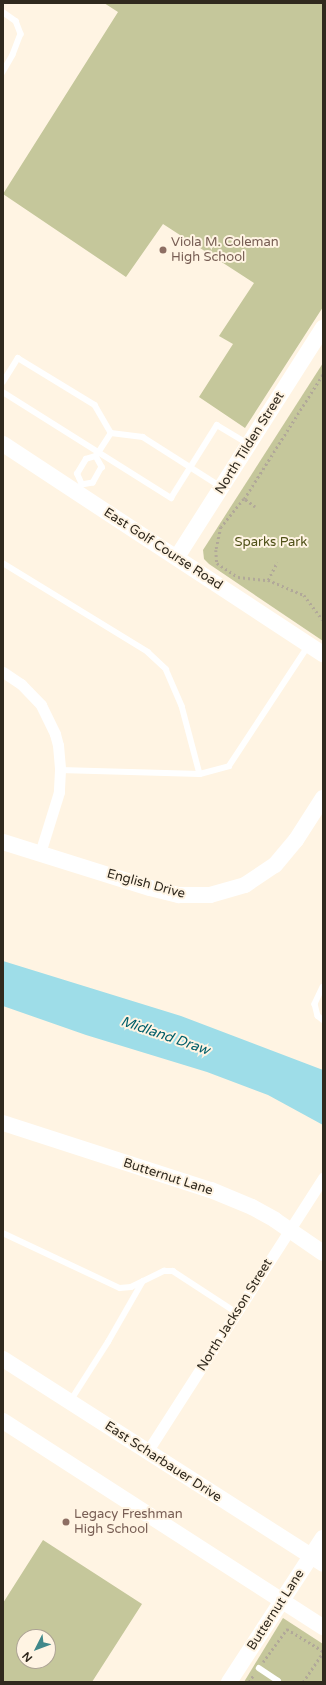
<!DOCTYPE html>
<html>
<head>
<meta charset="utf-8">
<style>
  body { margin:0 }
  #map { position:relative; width:326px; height:1685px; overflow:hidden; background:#fff4e3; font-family:"Varela Round",sans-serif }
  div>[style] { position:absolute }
  .green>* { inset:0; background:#c5c79b }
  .water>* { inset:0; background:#9edde8 }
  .path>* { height:2.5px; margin-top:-1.25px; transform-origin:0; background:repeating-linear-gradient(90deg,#b1a899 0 2px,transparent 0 5px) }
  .lane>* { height:5.5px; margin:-2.75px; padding:0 2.75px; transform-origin:2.75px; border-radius:2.75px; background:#fff }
  .street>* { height:11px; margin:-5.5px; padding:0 5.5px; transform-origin:5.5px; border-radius:5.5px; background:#fff }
  .secondary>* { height:16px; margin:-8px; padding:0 8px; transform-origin:8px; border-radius:8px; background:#fff }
  .dots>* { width:11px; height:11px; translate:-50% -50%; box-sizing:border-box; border:2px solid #fff4e3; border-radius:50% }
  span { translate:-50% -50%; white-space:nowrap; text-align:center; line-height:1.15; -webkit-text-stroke:4px #fff4e3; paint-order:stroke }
  .education-label { font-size:13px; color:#785e54 }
  .left { translate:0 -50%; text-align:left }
  .street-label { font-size:13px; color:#30291e }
  .park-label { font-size:13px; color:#4f5017 }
  .water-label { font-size:14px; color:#005e69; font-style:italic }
  .frame { position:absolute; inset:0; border:4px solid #30291e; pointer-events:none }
  .north { position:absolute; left:16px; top:1629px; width:40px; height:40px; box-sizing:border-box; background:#fff4e3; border:1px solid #aca394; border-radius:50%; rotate:228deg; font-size:11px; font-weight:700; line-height:16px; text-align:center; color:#30291e }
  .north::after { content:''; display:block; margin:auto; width:14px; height:18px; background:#40888a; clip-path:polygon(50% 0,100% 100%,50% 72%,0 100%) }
</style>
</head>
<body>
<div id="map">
  <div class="green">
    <div style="clip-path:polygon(104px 3px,323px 3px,323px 307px,245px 428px,199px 397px,233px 344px,219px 336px,254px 283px,163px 224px,126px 277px,3px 194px,118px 12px)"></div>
    <div style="clip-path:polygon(323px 363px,323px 641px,209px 564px,204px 559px,203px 550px)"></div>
    <div style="clip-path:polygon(evenodd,43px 1540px,142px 1604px,92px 1682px,3px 1682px,3px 1603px,43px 1540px,24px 1637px,48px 1637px,48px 1661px,24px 1661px,24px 1637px)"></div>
    <div style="clip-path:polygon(283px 1618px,323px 1644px,323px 1682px,244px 1682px)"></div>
  </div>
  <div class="water">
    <div style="clip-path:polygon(3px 961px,181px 1016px,323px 1070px,323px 1125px,268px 1095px,207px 1072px,86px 1035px,3px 1006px)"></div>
  </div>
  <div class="path">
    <div style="left:244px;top:499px;width:148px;rotate:-57.7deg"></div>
    <div style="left:255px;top:507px;width:14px;rotate:-144deg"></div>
    <div style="left:244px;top:499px;width:36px;rotate:129deg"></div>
    <div style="left:221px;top:527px;width:24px;rotate:102deg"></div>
    <div style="left:216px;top:550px;width:13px;rotate:86deg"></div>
    <div style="left:217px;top:563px;width:25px;rotate:34deg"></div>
    <div style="left:238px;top:577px;width:30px;rotate:6deg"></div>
    <div style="left:268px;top:580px;width:20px;rotate:-63deg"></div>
    <div style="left:268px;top:580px;width:39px;rotate:23deg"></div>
    <div style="left:304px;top:595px;width:31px;rotate:53deg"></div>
    <div style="left:263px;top:1662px;width:41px;rotate:-54deg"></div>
    <div style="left:287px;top:1629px;width:42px;rotate:31.4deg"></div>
    <div style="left:249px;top:1682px;width:9px;rotate:-58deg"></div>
    <div style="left:303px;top:1682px;width:36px;rotate:-56deg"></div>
  </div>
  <div class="lane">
    <div style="left:3px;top:12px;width:16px;rotate:35deg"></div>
    <div style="left:16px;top:21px;width:14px;rotate:69deg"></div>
    <div style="left:21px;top:34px;width:22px;rotate:111deg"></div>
    <div style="left:13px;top:55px;width:20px;rotate:120deg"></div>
    <div style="left:3px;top:382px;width:28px;rotate:-58deg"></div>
    <div style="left:18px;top:358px;width:90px;rotate:31.4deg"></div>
    <div style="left:95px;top:405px;width:32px;rotate:60deg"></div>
    <div style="left:3px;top:392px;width:199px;rotate:32.2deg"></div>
    <div style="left:171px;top:498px;width:86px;rotate:-57.8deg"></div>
    <div style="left:217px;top:425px;width:37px;rotate:31deg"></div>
    <div style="left:96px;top:456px;width:27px;rotate:-57deg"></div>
    <div style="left:111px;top:433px;width:32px;rotate:7deg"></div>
    <div style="left:143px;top:437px;width:91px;rotate:32.5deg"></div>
    <div style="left:96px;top:456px;width:13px;rotate:61deg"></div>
    <div style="left:102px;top:467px;width:18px;rotate:119deg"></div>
    <div style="left:93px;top:483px;width:11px;rotate:170deg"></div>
    <div style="left:82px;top:485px;width:12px;rotate:-114deg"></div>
    <div style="left:77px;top:474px;width:17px;rotate:-59deg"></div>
    <div style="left:86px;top:459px;width:10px;rotate:-17deg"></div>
    <div style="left:3px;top:563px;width:170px;rotate:31.5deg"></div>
    <div style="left:148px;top:652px;width:25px;rotate:43deg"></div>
    <div style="left:166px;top:669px;width:40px;rotate:66.6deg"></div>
    <div style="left:182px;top:706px;width:70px;rotate:75.2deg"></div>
    <div style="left:60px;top:770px;width:140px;rotate:1.6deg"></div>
    <div style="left:200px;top:774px;width:30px;rotate:-15deg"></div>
    <div style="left:229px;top:766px;width:144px;rotate:-56.6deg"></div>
    <div style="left:323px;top:987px;width:19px;rotate:115deg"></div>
    <div style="left:315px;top:1004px;width:12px;rotate:76deg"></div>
    <div style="left:318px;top:1016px;width:6px;rotate:39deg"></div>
    <div style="left:3px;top:1233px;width:129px;rotate:25.2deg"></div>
    <div style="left:120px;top:1288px;width:11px;rotate:-5deg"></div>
    <div style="left:131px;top:1287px;width:37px;rotate:-26deg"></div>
    <div style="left:164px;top:1271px;width:9px"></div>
    <div style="left:173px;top:1271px;width:75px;rotate:33.1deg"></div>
    <div style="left:71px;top:1400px;width:69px;rotate:-57.5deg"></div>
    <div style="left:108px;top:1342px;width:70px;rotate:-60.2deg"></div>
    <div style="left:259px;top:1668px;width:23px;rotate:34deg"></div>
    <div style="left:278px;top:1681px;width:1px;rotate:135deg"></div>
  </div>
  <div class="street">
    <div style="left:3px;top:672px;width:22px;rotate:34deg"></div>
    <div style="left:21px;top:684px;width:29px;rotate:46deg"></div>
    <div style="left:41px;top:705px;width:32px;rotate:64deg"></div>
    <div style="left:55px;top:734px;width:11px;rotate:75deg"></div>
    <div style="left:58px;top:745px;width:25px;rotate:85deg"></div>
    <div style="left:60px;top:770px;width:22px;rotate:93deg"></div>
    <div style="left:59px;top:792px;width:64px;rotate:107.3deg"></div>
    <div style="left:147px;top:1452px;width:326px;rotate:-57.3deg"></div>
  </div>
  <div class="secondary">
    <div style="left:3px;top:444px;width:383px;rotate:33.3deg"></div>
    <div style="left:177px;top:557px;width:272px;rotate:-57.5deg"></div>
    <div style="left:3px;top:842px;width:154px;rotate:17.4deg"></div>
    <div style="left:150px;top:888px;width:30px;rotate:14deg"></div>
    <div style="left:179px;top:895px;width:31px"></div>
    <div style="left:210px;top:895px;width:36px;rotate:-16deg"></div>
    <div style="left:245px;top:885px;width:36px;rotate:-34deg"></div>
    <div style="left:275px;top:865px;width:33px;rotate:-50deg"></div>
    <div style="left:296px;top:840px;width:50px;rotate:-57.3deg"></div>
    <div style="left:3px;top:1123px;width:219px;rotate:17.9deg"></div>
    <div style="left:211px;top:1190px;width:44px;rotate:22.5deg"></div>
    <div style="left:252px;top:1207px;width:26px;rotate:29deg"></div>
    <div style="left:275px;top:1220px;width:58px;rotate:34.5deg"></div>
    <div style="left:3px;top:1359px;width:380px;rotate:32.6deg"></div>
    <div style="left:3px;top:1421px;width:381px;rotate:32.8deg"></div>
    <div style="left:229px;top:1682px;width:172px;rotate:-56.9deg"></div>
  </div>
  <div class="dots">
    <div style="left:163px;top:250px;background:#8d6e63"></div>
    <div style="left:66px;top:1522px;background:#8d6e63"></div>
  </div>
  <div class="education-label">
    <span class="left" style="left:171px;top:250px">Viola M. Coleman<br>High School</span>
    <span class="left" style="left:74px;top:1522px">Legacy Freshman<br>High School</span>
  </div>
  <div class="street-label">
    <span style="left:250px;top:443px;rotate:-58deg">North Tilden Street</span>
    <span style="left:163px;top:549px;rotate:33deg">East Golf Course Road</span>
    <span style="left:146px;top:884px;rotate:15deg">English Drive</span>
    <span style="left:168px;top:1177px;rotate:18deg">Butternut Lane</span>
    <span style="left:235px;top:1315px;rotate:-58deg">North Jackson Street</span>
    <span style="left:163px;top:1462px;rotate:33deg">East Scharbauer Drive</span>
    <span style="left:276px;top:1610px;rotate:-57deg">Butternut Lane</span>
  </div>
  <div class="park-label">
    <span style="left:271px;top:542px">Sparks Park</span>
  </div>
  <div class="water-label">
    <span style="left:165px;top:1036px;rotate:19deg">Midland Draw</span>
  </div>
  <div class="frame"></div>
  <div class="north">N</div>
</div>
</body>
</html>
